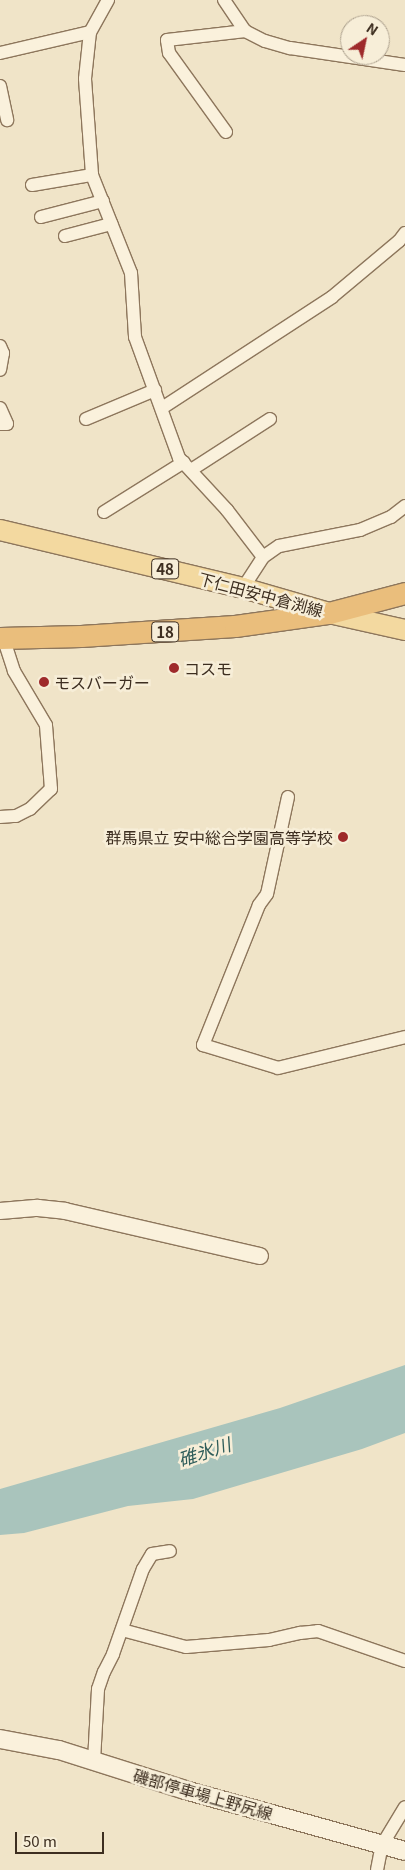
<!DOCTYPE html>
<html>
<head>
<meta charset="utf-8">
<style>
  body { margin:0 }
  #map { position:relative; width:405px; height:1870px; overflow:hidden; background:#f0e4c8; font-family:Georgia,"Noto Sans JP",serif }
  div>[style] { position:absolute }
  .water>* { inset:0; background:#a9c4bc }
  .roads { filter:drop-shadow(1px 0 #8d765c) drop-shadow(-1px 0 #8d765c) drop-shadow(0 1px #8d765c) drop-shadow(0 -1px #8d765c) }
  .minor>* { height:12px; margin:-6px; padding:0 6px; transform-origin:6px; border-radius:6px; background:#faf1dc }
  .tertiary>* { height:16px; margin:-8px; padding:0 8px; transform-origin:8px; border-radius:8px; background:#faf1dc }
  .secondary>* { height:18px; margin:-9px; padding:0 9px; transform-origin:9px; border-radius:9px; background:#faf1dc }
  .primary>* { height:20px; margin:-10px; padding:0 10px; transform-origin:10px; border-radius:10px; background:#f3d9a0 }
  .trunk>* { height:21px; margin:-10.5px; padding:0 10.5px; transform-origin:10.5px; border-radius:10.5px; background:#eabe7c }
  .dots>* { width:14px; height:14px; translate:-50% -50%; box-sizing:border-box; border:2px solid #f7eed8; border-radius:50% }
  span { translate:-50% -50%; white-space:nowrap; text-align:center; line-height:1.15; -webkit-text-stroke:5px #f7eed8; paint-order:stroke }
  .shield-label span { padding:1px 4px; background:#f7eed8; border:1px solid; border-radius:4px; -webkit-text-stroke-width:0 }
  .shield-label { font-size:15px; color:#3d2e20; font-weight:700 }
  .street-label { font-size:16px; color:#3d2e20 }
  .poi-label { font-size:16px; color:#3d2e20 }
  .left { translate:0 -50%; text-align:left }
  .right { translate:-100% -50%; text-align:right }
  .water-label { font-size:18px; color:#2f5d5a; font-style:italic }
  .north { position:absolute; left:340px; top:15px; width:50px; height:50px; box-sizing:border-box; background:#f7eed8; border:1px solid #ada18e; border-radius:50%; rotate:34deg; font-size:14px; font-weight:700; line-height:20px; text-align:center; color:#3d2e20 }
  .north::after { content:''; display:block; margin:auto; width:18px; height:22px; background:#9e2a2b; clip-path:polygon(50% 0,100% 100%,50% 72%,0 100%) }
  .scale { position:absolute; left:15px; top:1832px; width:89px; height:22px; box-sizing:border-box; border:2px solid #3d2e20; border-top:0; padding-left:6px; font-size:15px; line-height:18px; white-space:nowrap; color:#3d2e20; -webkit-text-stroke:4px #f7eed8; paint-order:stroke }
</style>
</head>
<body>
<div id="map">
  <div class="water">
    <div style="clip-path:polygon(405px 1365px,405px 1433px,362px 1449px,193px 1499px,128px 1506px,24px 1533px,0 1535px,0 1489px,280px 1408px)"></div>
  </div>
  <div class="roads">
    <div class="minor">
      <div style="left:108px;top:0;width:37px;rotate:119deg"></div>
      <div style="left:90px;top:32px;width:47px;rotate:96.1deg"></div>
      <div style="left:85px;top:79px;width:96px;rotate:85.8deg"></div>
      <div style="left:92px;top:175px;width:105px;rotate:68.3deg"></div>
      <div style="left:131px;top:273px;width:64px;rotate:86.4deg"></div>
      <div style="left:135px;top:337px;width:129px;rotate:70deg"></div>
      <div style="left:179px;top:458px;width:71px;rotate:47.3deg"></div>
      <div style="left:227px;top:510px;width:59px;rotate:52.5deg"></div>
      <div style="left:224px;top:0;width:37px;rotate:56deg"></div>
      <div style="left:245px;top:31px;width:22px;rotate:27deg"></div>
      <div style="left:265px;top:41px;width:26px;rotate:16deg"></div>
      <div style="left:290px;top:48px;width:116px;rotate:8.4deg"></div>
      <div style="left:0;top:53px;width:92px;rotate:-13.1deg"></div>
      <div style="left:0;top:86px;width:35px;rotate:78deg"></div>
      <div style="left:226px;top:132px;width:97px;rotate:-125.8deg"></div>
      <div style="left:169px;top:53px;width:13px;rotate:-99deg"></div>
      <div style="left:167px;top:40px;width:79px;rotate:-6.6deg"></div>
      <div style="left:32px;top:185px;width:61px;rotate:-9.5deg"></div>
      <div style="left:41px;top:217px;width:64px;rotate:-14.5deg"></div>
      <div style="left:65px;top:236px;width:48px;rotate:-14.6deg"></div>
      <div style="left:0;top:346px;width:8px;rotate:67deg"></div>
      <div style="left:3px;top:353px;width:17px;rotate:100deg"></div>
      <div style="left:0;top:408px;width:17px;rotate:66deg"></div>
      <div style="left:7px;top:424px;width:7px;rotate:180deg"></div>
      <div style="left:162px;top:408px;width:203px;rotate:-33.1deg"></div>
      <div style="left:332px;top:297px;width:87px;rotate:-39.9deg"></div>
      <div style="left:399px;top:241px;width:10px;rotate:-53deg"></div>
      <div style="left:86px;top:419px;width:75px;rotate:-22.8deg"></div>
      <div style="left:191px;top:470px;width:94px;rotate:-32.8deg"></div>
      <div style="left:104px;top:512px;width:94px;rotate:-32deg"></div>
      <div style="left:243px;top:588px;width:37px;rotate:-57deg"></div>
      <div style="left:263px;top:557px;width:19px;rotate:-35deg"></div>
      <div style="left:279px;top:546px;width:83px;rotate:-11.2deg"></div>
      <div style="left:360px;top:530px;width:34px;rotate:-23deg"></div>
      <div style="left:391px;top:517px;width:18px;rotate:-38deg"></div>
      <div style="left:288px;top:797px;width:99px;rotate:102.2deg"></div>
      <div style="left:267px;top:894px;width:14px;rotate:126deg"></div>
      <div style="left:259px;top:905px;width:151px;rotate:111.8deg"></div>
      <div style="left:203px;top:1045px;width:78px;rotate:17deg"></div>
      <div style="left:278px;top:1068px;width:131px;rotate:-13.7deg"></div>
      <div style="left:0;top:817px;width:16px;rotate:-4deg"></div>
      <div style="left:16px;top:816px;width:16px;rotate:-27deg"></div>
      <div style="left:30px;top:809px;width:29px;rotate:-44deg"></div>
      <div style="left:51px;top:789px;width:64px;rotate:-94.5deg"></div>
      <div style="left:46px;top:725px;width:63px;rotate:-120.7deg"></div>
      <div style="left:14px;top:671px;width:35px;rotate:-108deg"></div>
      <div style="left:122px;top:1630px;width:66px;rotate:14.9deg"></div>
      <div style="left:186px;top:1647px;width:83px;rotate:-4.8deg"></div>
      <div style="left:269px;top:1640px;width:32px;rotate:-13deg"></div>
      <div style="left:300px;top:1633px;width:18px;rotate:-6deg"></div>
      <div style="left:318px;top:1631px;width:92px;rotate:19deg"></div>
      <div style="left:94px;top:1761px;width:72px;rotate:-86.8deg"></div>
      <div style="left:98px;top:1689px;width:18px;rotate:-71deg"></div>
      <div style="left:104px;top:1672px;width:20px;rotate:-63deg"></div>
      <div style="left:113px;top:1654px;width:90px;rotate:-70.6deg"></div>
      <div style="left:143px;top:1569px;width:17px;rotate:-59deg"></div>
      <div style="left:152px;top:1554px;width:18px;rotate:-9deg"></div>
      <div style="left:377px;top:1870px;width:25px;rotate:-79deg"></div>
      <div style="left:382px;top:1845px;width:44px;rotate:-58.8deg"></div>
    </div>
    <div class="tertiary">
      <div style="left:0;top:1211px;width:38px;rotate:-5deg"></div>
      <div style="left:38px;top:1208px;width:27px;rotate:6deg"></div>
      <div style="left:65px;top:1211px;width:200px;rotate:13deg"></div>
    </div>
    <div class="secondary">
      <div style="left:0;top:1739px;width:60px;rotate:10.6deg"></div>
      <div style="left:59px;top:1750px;width:132px;rotate:17.6deg"></div>
      <div style="left:185px;top:1790px;width:228px;rotate:15.5deg"></div>
    </div>
    <div class="primary">
      <div style="left:0;top:530px;width:250px;rotate:13.4deg"></div>
      <div style="left:243px;top:588px;width:90px;rotate:16.2deg"></div>
      <div style="left:329px;top:613px;width:78px;rotate:12.6deg"></div>
    </div>
    <div class="trunk">
      <div style="left:0;top:638px;width:81px;rotate:-1.4deg"></div>
      <div style="left:81px;top:636px;width:154px;rotate:-3.7deg"></div>
      <div style="left:235px;top:626px;width:95px;rotate:-7.9deg"></div>
      <div style="left:329px;top:613px;width:79px;rotate:-14.7deg"></div>
    </div>
  </div>
  <div class="dots">
    <div style="left:174px;top:668px;background:#9e2a2b"></div>
    <div style="left:44px;top:682px;background:#9e2a2b"></div>
    <div style="left:343px;top:837px;background:#9e2a2b"></div>
  </div>
  <div class="shield-label">
    <span style="left:165px;top:569px">48</span>
    <span style="left:165px;top:632px">18</span>
  </div>
  <div class="street-label">
    <span style="left:261px;top:594px;rotate:15deg">下仁田安中倉渕線</span>
    <span style="left:203px;top:1794px;rotate:16deg">磯部停車場上野尻線</span>
  </div>
  <div class="poi-label">
    <span class="left" style="left:184px;top:668px">コスモ</span>
    <span class="left" style="left:54px;top:682px">モスバーガー</span>
    <span class="right" style="left:333px;top:837px">群馬県立 安中総合学園高等学校</span>
  </div>
  <div class="water-label">
    <span style="left:204px;top:1451px;rotate:-18deg">碓氷川</span>
  </div>
  <div class="north">N</div>
  <div class="scale">50 m</div>
</div>
</body>
</html>
